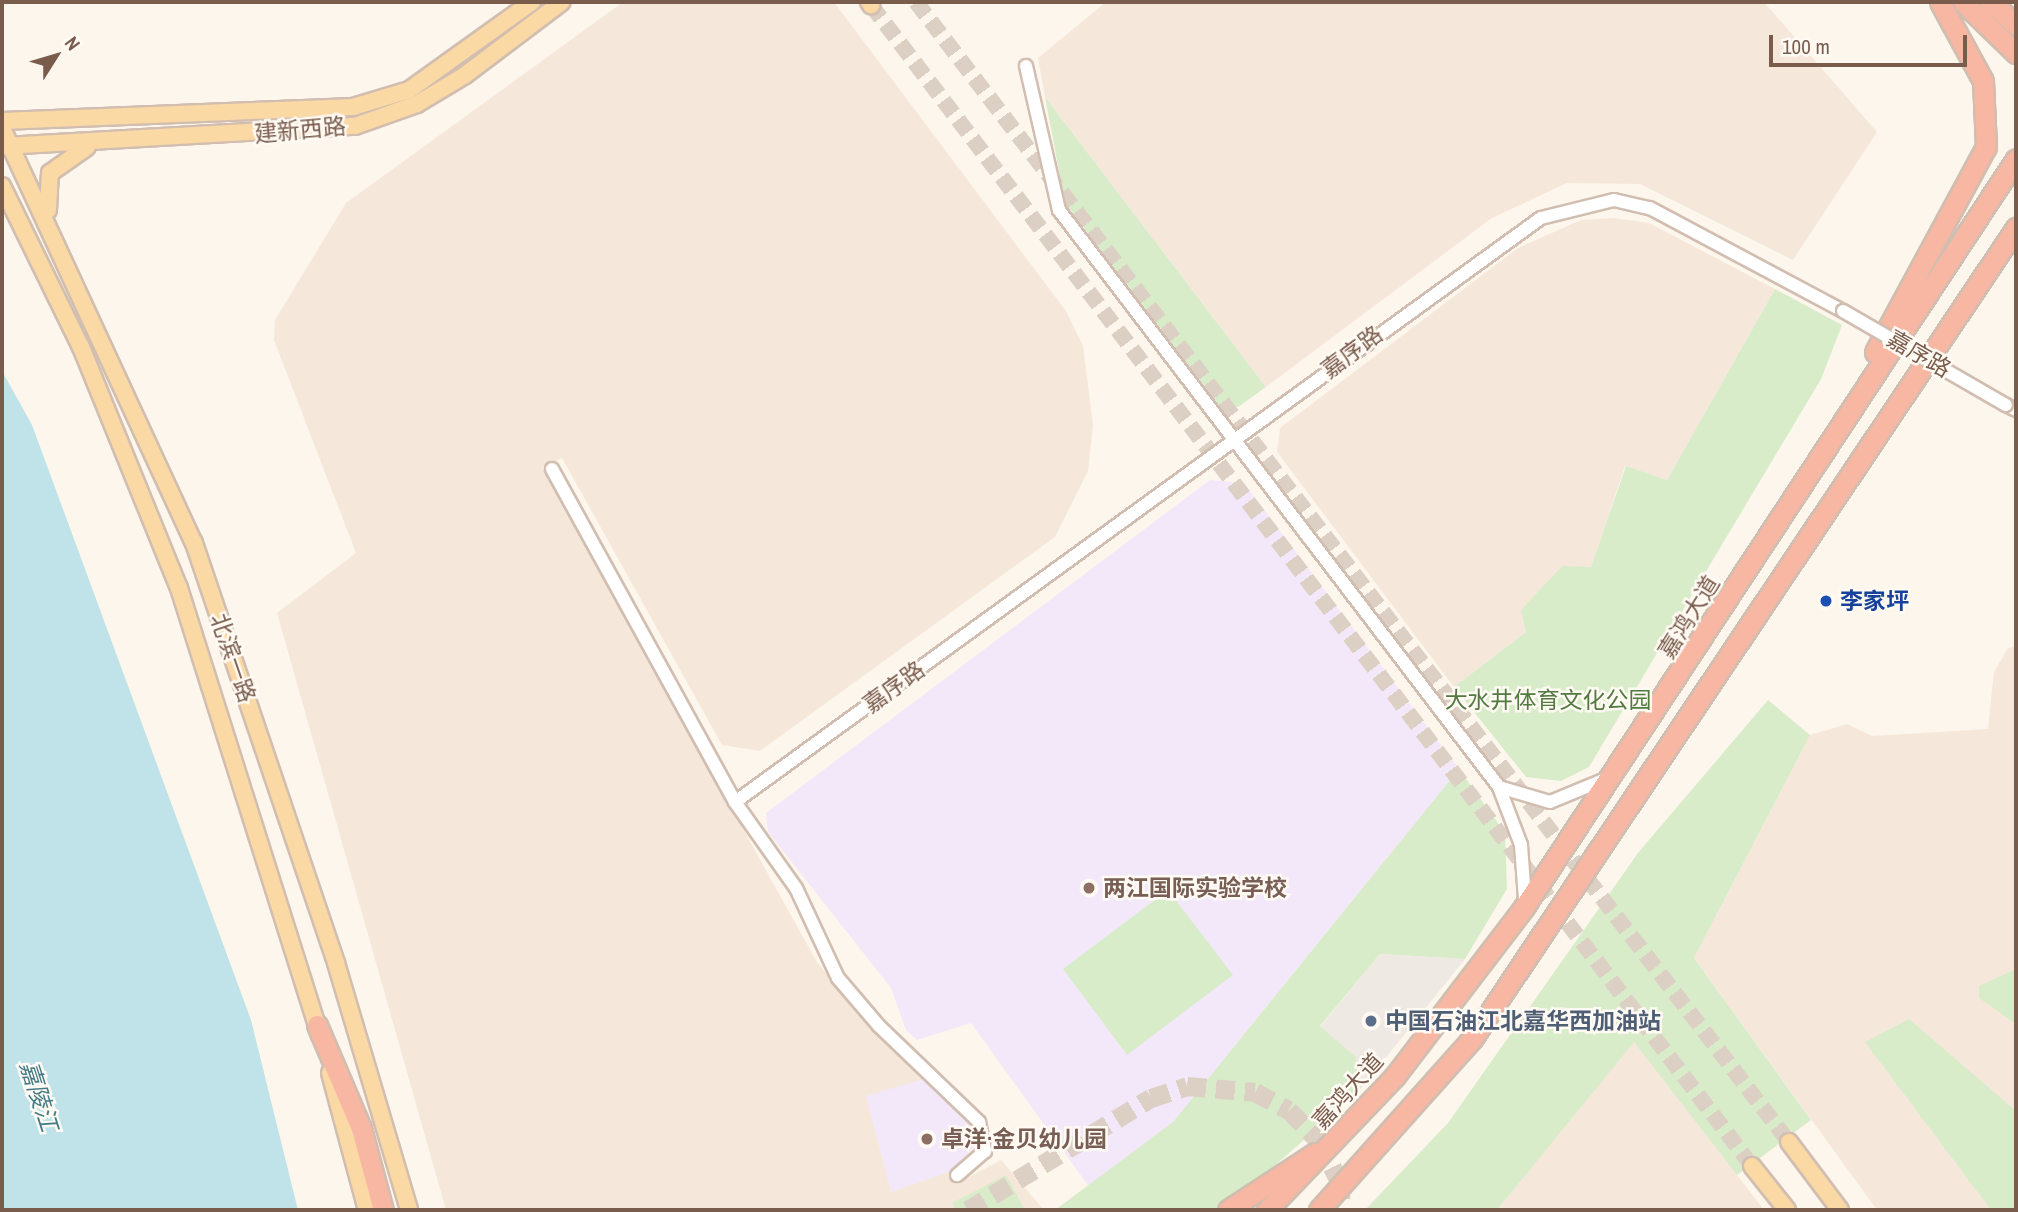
<!DOCTYPE html>
<html>
<head>
<meta charset="utf-8">
<style>
  body { margin:0 }
  #map { position:relative; width:2018px; height:1212px; overflow:hidden; background:#fdf6ec; font-family:"Archivo Narrow","Noto Sans SC",sans-serif }
  div>[style] { position:absolute }
  .residential>* { inset:0; background:#f5e8da }
  .industrial>* { inset:0; background:#efe9e4 }
  .education>* { inset:0; background:#f3e8fa }
  .green>* { inset:0; background:#d8ecc9 }
  .water>* { inset:0; background:#bfe3e8 }
  .major-tunnel>* { height:16px; margin-top:-8px; transform-origin:0; background:repeating-linear-gradient(90deg,#dcd0c4 0 16px,transparent 0 24px) }
  .highway-tunnel>* { height:19px; margin-top:-9.5px; transform-origin:0; background:repeating-linear-gradient(90deg,#dcd0c4 0 19px,transparent 0 29px) }
  .roads { filter:drop-shadow(2px 0 #d1beb0) drop-shadow(-2px 0 #d1beb0) drop-shadow(0 2px #d1beb0) drop-shadow(0 -2px #d1beb0) }
  .minor>* { height:12px; margin:-6px; padding:0 6px; transform-origin:6px; border-radius:6px; background:#fff }
  .major>* { height:16px; margin:-8px; padding:0 8px; transform-origin:8px; border-radius:8px; background:#fbd9a5 }
  .highway>* { height:19px; margin:-9.5px; padding:0 9.5px; transform-origin:9.5px; border-radius:9.5px; background:#f7b7a3 }
  .bridges { filter:drop-shadow(2px 0 #d1beb0) drop-shadow(-2px 0 #d1beb0) drop-shadow(0 2px #d1beb0) drop-shadow(0 -2px #d1beb0) }
  .minor-bridge>* { height:12px; margin:-6px; padding:0 6px; transform-origin:6px; border-radius:6px; background:#fff }
  .dots>* { width:19px; height:19px; translate:-50% -50%; box-sizing:border-box; border:4px solid #fffaf3; border-radius:50% }
  span { translate:-50% -50%; white-space:nowrap; text-align:center; line-height:1.15; -webkit-text-stroke:5px #fffaf3; paint-order:stroke }
  .street-label { font-size:23px; color:#7a5c4d }
  .transit-label { font-size:23px; color:#164399; font-weight:700 }
  .left { translate:0 -50%; text-align:left }
  .park-label { font-size:23px; color:#537a41 }
  .education-label { font-size:23px; color:#785e54; font-weight:700 }
  .service-label { font-size:23px; color:#4e5e75; font-weight:700 }
  .water-label { font-size:24px; color:#437c86; font-style:italic }
  .frame { position:absolute; inset:0; border:4px solid #7a5c4d; pointer-events:none }
  .north { position:absolute; left:21px; top:21px; width:70px; height:70px; -webkit-text-stroke:5px #fffaf3; paint-order:stroke; rotate:53deg; font-size:19px; font-weight:700; line-height:28px; text-align:center; color:#7a5c4d }
  .north::after { content:''; display:block; margin:auto; width:24px; height:32px; background:#7a5c4d; clip-path:polygon(50% 0,100% 100%,50% 72%,0 100%) }
  .scale { position:absolute; left:1769px; top:35px; width:198px; height:32px; box-sizing:border-box; border:4px solid #7a5c4d; border-top:0; padding-left:9px; font-size:21px; line-height:24px; white-space:nowrap; color:#7a5c4d; -webkit-text-stroke:5px #fffaf3; paint-order:stroke }
</style>
</head>
<body>
<div id="map">
  <div class="residential">
    <div style="clip-path:polygon(623px 2px,834px 2px,1066px 311px,1083px 346px,1093px 425px,1088px 471px,1055px 537px,760px 751px,722px 745px,562px 458px,542px 467px,817px 962px,877px 1035px,928px 1078px,890px 1192px,951px 1171px,958px 1183px,1001px 1160px,1044px 1210px,446px 1210px,277px 613px,356px 553px,274px 340px,275px 320px,346px 203px)"></div>
    <div style="clip-path:polygon(1106px 2px,1764px 2px,1877px 132px,1793px 260px,1640px 184px,1567px 183px,1492px 218px,1266px 387px,1045px 97px,1038px 58px)"></div>
    <div style="clip-path:polygon(1614px 218px,1649px 223px,1775px 289px,1667px 480px,1625px 466px,1591px 568px,1526px 632px,1454px 687px,1277px 452px,1280px 428px,1518px 248px,1581px 220px)"></div>
    <div style="clip-path:polygon(2016px 646px,2016px 1210px,1877px 1210px,1694px 958px,1810px 735px,1847px 724px,1872px 736px,1988px 729px,1994px 672px,2008px 648px)"></div>
    <div style="clip-path:polygon(1634px 1041px,1764px 1210px,1497px 1210px)"></div>
  </div>
  <div class="industrial">
    <div style="clip-path:polygon(1380px 954px,1465px 959px,1359px 1091px,1356px 1057px,1320px 1027px)"></div>
  </div>
  <div class="education">
    <div style="clip-path:polygon(1210px 480px,1244px 483px,1459px 769px,1173px 1122px,1090px 1188px,971px 1023px,917px 1040px,906px 1030px,891px 988px,768px 832px,766px 813px)"></div>
    <div style="clip-path:polygon(928px 1078px,972px 1126px,977px 1144px,951px 1171px,891px 1192px,866px 1096px)"></div>
  </div>
  <div class="green">
    <div style="clip-path:polygon(1045px 97px,1266px 387px,1238px 407px,1218px 405px,1065px 203px)"></div>
    <div style="clip-path:polygon(1775px 289px,1842px 325px,1821px 379px,1589px 767px,1561px 781px,1526px 777px,1454px 687px,1526px 632px,1521px 610px,1562px 566px,1591px 567px,1626px 466px,1667px 480px)"></div>
    <div style="clip-path:polygon(1768px 700px,1810px 735px,1694px 958px,1811px 1120px,1737px 1175px,1634px 1042px,1497px 1210px,1365px 1210px,1448px 1123px,1638px 853px)"></div>
    <div style="clip-path:polygon(1459px 769px,1505px 833px,1507px 889px,1465px 959px,1380px 954px,1320px 1026px,1356px 1057px,1359px 1091px,1225px 1210px,1055px 1210px,1173px 1122px)"></div>
    <div style="clip-path:polygon(1168px 890px,1233px 975px,1127px 1055px,1063px 969px)"></div>
    <div style="clip-path:polygon(2016px 969px,2016px 1024px,1979px 998px,1979px 986px)"></div>
    <div style="clip-path:polygon(1909px 1019px,2016px 1111px,2016px 1210px,1991px 1210px,1865px 1042px)"></div>
    <div style="clip-path:polygon(1006px 1175px,1025px 1210px,956px 1210px,952px 1203px)"></div>
  </div>
  <div class="water">
    <div style="clip-path:polygon(2px 371px,32px 425px,251px 1020px,298px 1210px,2px 1210px)"></div>
  </div>
  <div class="major-tunnel">
    <div style="left:916px;top:2px;width:1436px;rotate:52.56deg"></div>
    <div style="left:871px;top:5px;width:1457px;rotate:52.81deg"></div>
  </div>
  <div class="highway-tunnel">
    <div style="left:968px;top:1210px;width:215px;rotate:-31.5deg"></div>
    <div style="left:1151px;top:1098px;width:38px;rotate:-18deg"></div>
    <div style="left:1187px;top:1086px;width:68px;rotate:5deg"></div>
    <div style="left:1255px;top:1092px;width:38px;rotate:28deg"></div>
    <div style="left:1289px;top:1110px;width:43px;rotate:45.9deg"></div>
    <div style="left:1319px;top:1141px;width:44px;rotate:62.9deg"></div>
    <div style="left:1339px;top:1180px;width:30px;rotate:84deg"></div>
  </div>
  <div class="roads">
    <div class="minor">
      <div style="left:1026px;top:66px;width:148px;rotate:77.1deg"></div>
      <div style="left:1059px;top:210px;width:726px;rotate:52.67deg"></div>
      <div style="left:1499px;top:787px;width:62px;rotate:69.2deg"></div>
      <div style="left:1521px;top:845px;width:54px;rotate:85.8deg"></div>
      <div style="left:2006px;top:405px;width:11px;rotate:27deg"></div>
      <div style="left:552px;top:469px;width:380px;rotate:61.2deg"></div>
      <div style="left:735px;top:802px;width:105px;rotate:54.7deg"></div>
      <div style="left:796px;top:888px;width:99px;rotate:65deg"></div>
      <div style="left:838px;top:978px;width:63px;rotate:49.5deg"></div>
      <div style="left:879px;top:1026px;width:139px;rotate:43.8deg"></div>
      <div style="left:979px;top:1122px;width:30px;rotate:78deg"></div>
      <div style="left:985px;top:1151px;width:37px;rotate:139deg"></div>
      <div style="left:1499px;top:787px;width:53px;rotate:16.4deg"></div>
      <div style="left:1550px;top:802px;width:57px;rotate:-22.5deg"></div>
      <div style="left:735px;top:802px;width:995px;rotate:-35.93deg"></div>
      <div style="left:1541px;top:218px;width:75px;rotate:-13.9deg"></div>
      <div style="left:1614px;top:200px;width:37px;rotate:13deg"></div>
      <div style="left:1650px;top:208px;width:219px;rotate:28.1deg"></div>
    </div>
    <div class="major">
      <div style="left:869px;top:2px;width:4px;rotate:56deg"></div>
      <div style="left:2px;top:121px;width:351px;rotate:-2.3deg"></div>
      <div style="left:353px;top:107px;width:59px;rotate:-16.9deg"></div>
      <div style="left:409px;top:90px;width:151px;rotate:-35.6deg"></div>
      <div style="left:2px;top:128px;width:457px;rotate:65.2deg"></div>
      <div style="left:194px;top:543px;width:443px;rotate:71.3deg"></div>
      <div style="left:336px;top:963px;width:258px;rotate:73.5deg"></div>
      <div style="left:4px;top:146px;width:352px;rotate:-3.3deg"></div>
      <div style="left:355px;top:126px;width:66px;rotate:-19.5deg"></div>
      <div style="left:417px;top:104px;width:56px;rotate:-31.1deg"></div>
      <div style="left:465px;top:75px;width:121px;rotate:-37deg"></div>
      <div style="left:2px;top:186px;width:179px;rotate:63.9deg"></div>
      <div style="left:81px;top:347px;width:260px;rotate:67.9deg"></div>
      <div style="left:179px;top:588px;width:468px;rotate:72.5deg"></div>
      <div style="left:48px;top:210px;width:37px;rotate:-87deg"></div>
      <div style="left:50px;top:173px;width:45px;rotate:-35.1deg"></div>
      <div style="left:330px;top:1073px;width:142px;rotate:74.9deg"></div>
      <div style="left:1789px;top:1142px;width:85px;rotate:53.1deg"></div>
      <div style="left:1752px;top:1166px;width:56px;rotate:51.5deg"></div>
    </div>
    <div class="highway">
      <div style="left:1963px;top:2px;width:74px;rotate:43.9deg"></div>
      <div style="left:1990px;top:2px;width:35px;rotate:41deg"></div>
      <div style="left:1875px;top:352px;width:233px;rotate:-61.6deg"></div>
      <div style="left:1986px;top:147px;width:66px;rotate:-92.6deg"></div>
      <div style="left:1983px;top:81px;width:90px;rotate:-118.6deg"></div>
      <div style="left:317px;top:1025px;width:112px;rotate:66.9deg"></div>
      <div style="left:361px;top:1128px;width:85px;rotate:75deg"></div>
      <div style="left:1228px;top:1210px;width:104px;rotate:-33.2deg"></div>
      <div style="left:1267px;top:1210px;width:185px;rotate:-46.3deg"></div>
      <div style="left:1395px;top:1076px;width:213px;rotate:-52.6deg"></div>
      <div style="left:1524px;top:907px;width:895px;rotate:-56.66deg"></div>
      <div style="left:1319px;top:1210px;width:229px;rotate:-48.2deg"></div>
      <div style="left:1472px;top:1039px;width:977px;rotate:-56.15deg"></div>
    </div>
  </div>
  <div class="bridges">
    <div class="minor-bridge">
      <div style="left:1843px;top:311px;width:188px;rotate:30deg"></div>
    </div>
  </div>
  <div class="dots">
    <div style="left:1826px;top:601px;background:#1a4fb4"></div>
    <div style="left:1089px;top:888px;background:#8d6e63"></div>
    <div style="left:1371px;top:1021px;background:#5c6f8a"></div>
    <div style="left:927px;top:1139px;background:#8d6e63"></div>
  </div>
  <div class="street-label">
    <span style="left:300px;top:130px;rotate:-5deg">建新西路</span>
    <span style="left:1352px;top:352px;rotate:-37deg">嘉序路</span>
    <span style="left:1919px;top:354px;rotate:30deg">嘉序路</span>
    <span style="left:1689px;top:617px;rotate:-58deg">嘉鸿大道</span>
    <span style="left:233px;top:658px;rotate:71deg">北滨一路</span>
    <span style="left:894px;top:687px;rotate:-36deg">嘉序路</span>
    <span style="left:1348px;top:1091px;rotate:-48deg">嘉鸿大道</span>
  </div>
  <div class="transit-label">
    <span class="left" style="left:1840px;top:601px">李家坪</span>
  </div>
  <div class="park-label">
    <span style="left:1548px;top:700px">大水井体育文化公园</span>
  </div>
  <div class="education-label">
    <span class="left" style="left:1103px;top:888px">两江国际实验学校</span>
    <span class="left" style="left:941px;top:1139px">卓洋·金贝幼儿园</span>
  </div>
  <div class="service-label">
    <span class="left" style="left:1385px;top:1021px">中国石油江北嘉华西加油站</span>
  </div>
  <div class="water-label">
    <span style="left:39px;top:1096px;rotate:72deg">嘉陵江</span>
  </div>
  <div class="frame"></div>
  <div class="north">N</div>
  <div class="scale">100 m</div>
</div>
</body>
</html>
